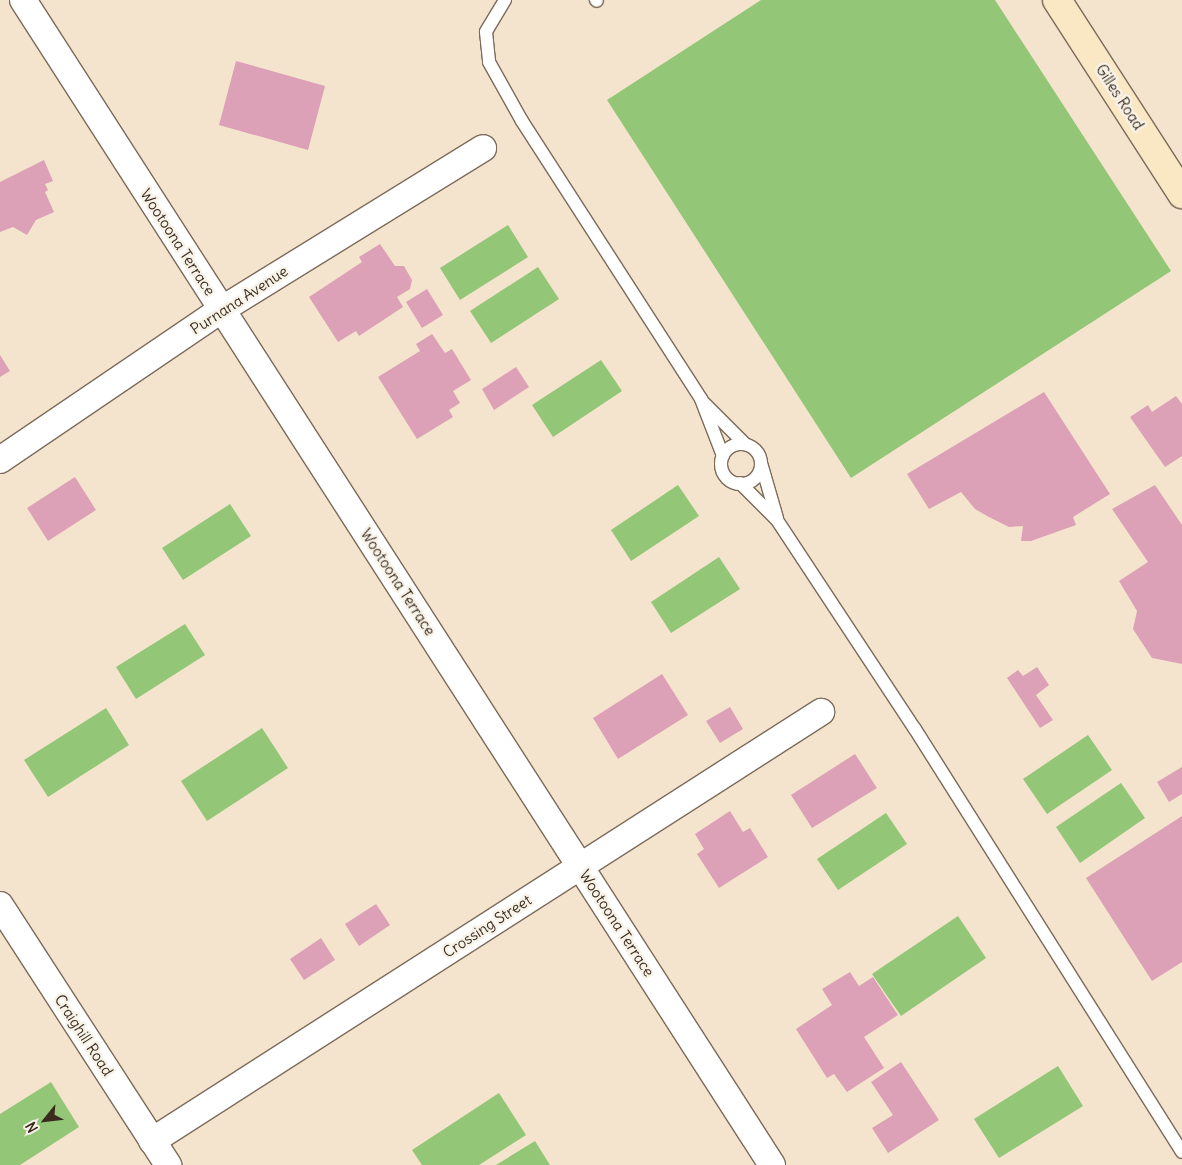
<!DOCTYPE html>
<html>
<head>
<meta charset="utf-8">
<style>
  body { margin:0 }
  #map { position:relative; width:1182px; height:1165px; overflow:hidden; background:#f4e4cd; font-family:Delius,sans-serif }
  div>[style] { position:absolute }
  .green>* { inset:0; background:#93c677 }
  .building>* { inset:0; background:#dca1b7 }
  .roads { filter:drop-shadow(1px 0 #7c6b5b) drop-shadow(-1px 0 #7c6b5b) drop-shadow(0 1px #7c6b5b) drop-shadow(0 -1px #7c6b5b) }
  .lane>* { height:12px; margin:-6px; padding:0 6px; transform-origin:6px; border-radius:6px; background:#fff }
  .lane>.ring { margin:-6px; padding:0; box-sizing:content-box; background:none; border:12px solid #fff; border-radius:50% }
  .street>* { height:26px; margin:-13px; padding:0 13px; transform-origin:13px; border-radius:13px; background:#fff }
  .secondary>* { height:28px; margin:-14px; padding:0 14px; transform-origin:14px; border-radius:14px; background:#fae7c3 }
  span { translate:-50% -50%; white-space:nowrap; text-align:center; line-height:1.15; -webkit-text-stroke:5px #f7f3e8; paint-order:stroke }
  .street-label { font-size:15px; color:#3b2a1e }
  .north { position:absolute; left:20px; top:1095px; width:50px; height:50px; -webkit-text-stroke:4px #f7f3e8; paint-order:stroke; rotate:241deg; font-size:14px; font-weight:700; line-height:20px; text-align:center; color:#3b2a1e }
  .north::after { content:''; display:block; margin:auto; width:18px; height:22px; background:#3b2a1e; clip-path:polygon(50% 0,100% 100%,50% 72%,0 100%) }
</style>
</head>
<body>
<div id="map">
  <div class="green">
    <div style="clip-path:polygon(761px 0,995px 0,1171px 271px,851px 478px,607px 100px)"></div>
    <div style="clip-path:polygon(508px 225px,528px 257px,460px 300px,440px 268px)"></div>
    <div style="clip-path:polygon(538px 267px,559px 299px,491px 343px,470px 311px)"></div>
    <div style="clip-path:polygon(601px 360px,622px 391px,553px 437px,532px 405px)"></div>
    <div style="clip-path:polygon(678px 485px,699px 516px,631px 561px,611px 530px)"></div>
    <div style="clip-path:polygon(230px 504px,251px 536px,183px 580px,162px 548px)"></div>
    <div style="clip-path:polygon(719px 557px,740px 589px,671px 633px,651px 602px)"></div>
    <div style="clip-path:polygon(185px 624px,205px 655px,136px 699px,116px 667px)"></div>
    <div style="clip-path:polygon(106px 708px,129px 745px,48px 797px,24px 760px)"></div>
    <div style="clip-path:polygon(262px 728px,288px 768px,207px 821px,181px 781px)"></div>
    <div style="clip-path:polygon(1088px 735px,1112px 770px,1047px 814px,1023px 779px)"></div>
    <div style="clip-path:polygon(1121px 783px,1145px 818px,1080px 863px,1056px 827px)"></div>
    <div style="clip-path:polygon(886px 813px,907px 844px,838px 890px,817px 859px)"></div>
    <div style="clip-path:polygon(958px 916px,986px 958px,901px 1016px,872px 974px)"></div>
    <div style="clip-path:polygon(1058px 1066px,1083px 1106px,999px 1158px,974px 1119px)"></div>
    <div style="clip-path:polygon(51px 1082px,79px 1127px,20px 1165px,0 1165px,0 1114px)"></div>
    <div style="clip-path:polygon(499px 1093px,526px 1135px,479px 1165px,422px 1165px,412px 1150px)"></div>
    <div style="clip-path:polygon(535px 1141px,550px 1165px,496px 1165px)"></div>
  </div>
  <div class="building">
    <div style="clip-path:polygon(236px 61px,325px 86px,308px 150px,219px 125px)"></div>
    <div style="clip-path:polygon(44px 160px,53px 181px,45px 184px,48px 190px,45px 192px,54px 212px,36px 220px,27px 235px,13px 227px,0 232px,0 182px)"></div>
    <div style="clip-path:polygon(380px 244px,395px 266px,404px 266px,412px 280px,410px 289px,397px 297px,403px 307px,359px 336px,356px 331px,338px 342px,309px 297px,362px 262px,359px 257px)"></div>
    <div style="clip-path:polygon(427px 289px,443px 315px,422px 328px,406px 302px)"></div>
    <div style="clip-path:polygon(432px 334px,445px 353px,452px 349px,471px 380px,453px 391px,460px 403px,449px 410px,453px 417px,417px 439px,378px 377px,420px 351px,416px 344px)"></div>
    <div style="clip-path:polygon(0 355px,10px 371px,0 377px)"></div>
    <div style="clip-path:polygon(516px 367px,529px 387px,494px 410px,482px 389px)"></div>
    <div style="clip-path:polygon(1044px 392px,1110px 494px,1073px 517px,1076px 525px,1031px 541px,1021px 541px,1023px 526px,1009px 527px,987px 516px,975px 509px,961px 492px,929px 509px,907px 474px)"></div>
    <div style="clip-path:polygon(1176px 396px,1182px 404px,1182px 456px,1165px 467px,1130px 417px,1148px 405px,1152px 412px)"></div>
    <div style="clip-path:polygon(75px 477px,96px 510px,48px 541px,27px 508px)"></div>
    <div style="clip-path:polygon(1155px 485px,1182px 525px,1182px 664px,1152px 658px,1133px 629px,1137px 611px,1119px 581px,1148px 562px,1112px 509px)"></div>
    <div style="clip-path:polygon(1037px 667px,1049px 685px,1036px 695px,1053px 720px,1040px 728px,1007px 678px,1018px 670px,1023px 676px)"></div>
    <div style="clip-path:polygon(662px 674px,688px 715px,618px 759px,593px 718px)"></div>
    <div style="clip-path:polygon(730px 707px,743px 729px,720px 743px,706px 721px)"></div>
    <div style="clip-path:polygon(855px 754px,877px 788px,812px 828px,791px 795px)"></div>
    <div style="clip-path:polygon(1182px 767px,1182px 794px,1169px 802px,1157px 782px)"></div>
    <div style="clip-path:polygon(730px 811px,743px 832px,750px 828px,768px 857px,719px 888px,697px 854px,704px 849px,695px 834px)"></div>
    <div style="clip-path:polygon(1182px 816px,1182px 962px,1152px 981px,1086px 878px)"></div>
    <div style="clip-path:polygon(376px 904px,390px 925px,359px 946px,345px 924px)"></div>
    <div style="clip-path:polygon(321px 938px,335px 960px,304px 980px,290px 959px)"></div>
    <div style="clip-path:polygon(850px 972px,859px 986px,873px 977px,898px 1015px,864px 1037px,884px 1068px,847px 1092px,834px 1074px,827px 1078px,796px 1029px,832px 1005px,822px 989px)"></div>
    <div style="clip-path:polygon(901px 1062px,939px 1120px,888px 1153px,872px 1128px,893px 1115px,871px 1082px)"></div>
  </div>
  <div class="roads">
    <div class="lane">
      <div style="left:505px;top:0;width:37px;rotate:121deg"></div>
      <div style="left:486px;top:32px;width:30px;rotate:84deg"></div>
      <div style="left:489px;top:62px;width:68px;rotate:60.8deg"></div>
      <div style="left:522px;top:121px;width:331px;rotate:57.2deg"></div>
      <div style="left:701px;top:399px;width:61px;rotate:68.9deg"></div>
      <div style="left:596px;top:0;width:1px;rotate:45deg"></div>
      <div style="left:704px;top:403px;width:58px;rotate:45deg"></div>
      <div class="ring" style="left:721px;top:444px;width:28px;height:28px"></div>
      <div style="left:761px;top:463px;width:57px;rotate:73.8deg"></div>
      <div style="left:740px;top:483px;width:52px;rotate:45deg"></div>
      <div style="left:777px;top:520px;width:250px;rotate:56.6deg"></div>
      <div style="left:915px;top:729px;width:500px;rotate:57.74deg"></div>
    </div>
    <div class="street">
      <div style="left:23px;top:0;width:1385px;rotate:57.26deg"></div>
      <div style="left:0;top:460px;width:267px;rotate:-34.2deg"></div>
      <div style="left:221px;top:310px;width:308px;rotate:-31.7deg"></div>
      <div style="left:0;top:905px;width:310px;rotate:57.1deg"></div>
      <div style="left:152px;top:1141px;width:795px;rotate:-32.67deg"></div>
    </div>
    <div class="secondary">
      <div style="left:1057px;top:0;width:231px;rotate:57.2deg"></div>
    </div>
  </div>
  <div class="street-label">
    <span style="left:1120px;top:97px;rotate:57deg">Gilles Road</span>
    <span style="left:178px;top:242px;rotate:57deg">Wootoona Terrace</span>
    <span style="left:239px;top:300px;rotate:-33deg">Purnana Avenue</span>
    <span style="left:398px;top:582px;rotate:57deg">Wootoona Terrace</span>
    <span style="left:617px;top:923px;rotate:57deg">Wootoona Terrace</span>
    <span style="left:487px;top:926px;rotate:-33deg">Crossing Street</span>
    <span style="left:84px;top:1035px;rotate:57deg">Craighill Road</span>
  </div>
  <div class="north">N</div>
</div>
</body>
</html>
